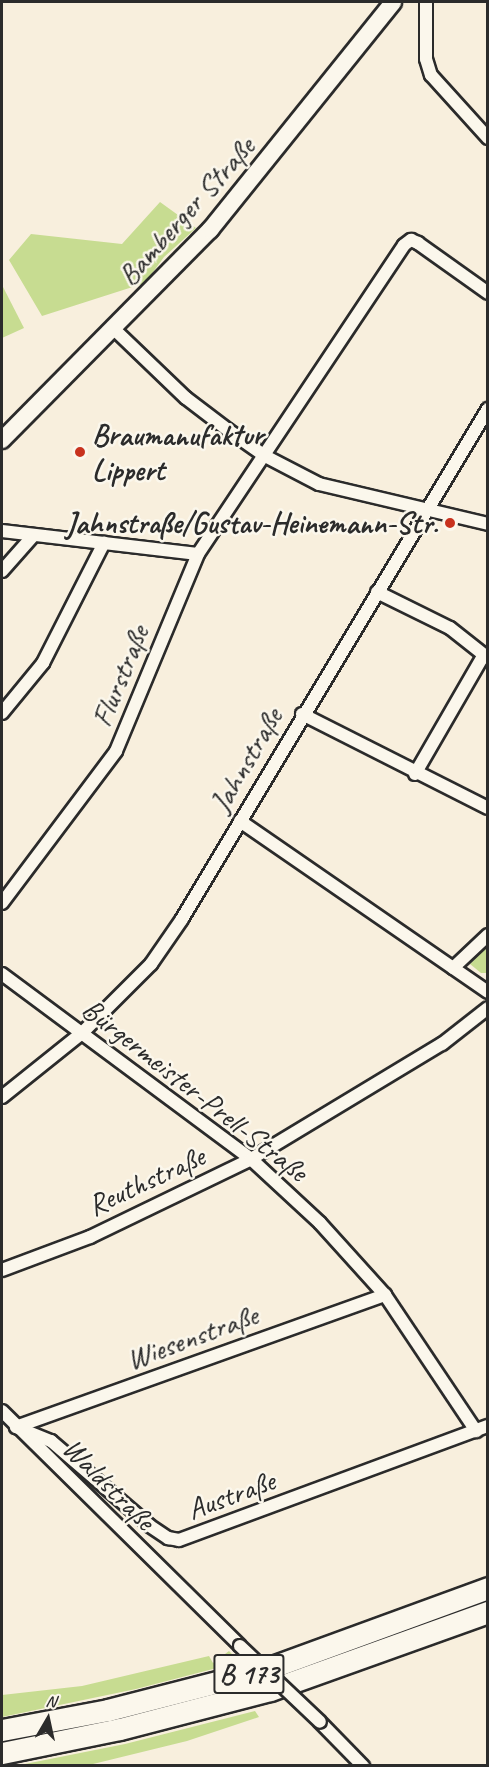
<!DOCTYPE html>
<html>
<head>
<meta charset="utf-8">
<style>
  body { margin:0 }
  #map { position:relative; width:489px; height:1767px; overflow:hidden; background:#f8efdd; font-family:Caveat,sans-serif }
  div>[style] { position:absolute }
  .green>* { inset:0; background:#c7dc91 }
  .roads { filter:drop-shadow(2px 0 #2b2b2b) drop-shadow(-2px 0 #2b2b2b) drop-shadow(0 2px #2b2b2b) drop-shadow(0 -2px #2b2b2b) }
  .minor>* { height:12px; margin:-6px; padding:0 6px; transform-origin:6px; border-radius:6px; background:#fbf7ec }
  .tertiary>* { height:16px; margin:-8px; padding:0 8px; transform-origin:8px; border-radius:8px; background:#fbf7ec }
  .trunk>* { height:21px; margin:-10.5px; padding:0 10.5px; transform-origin:10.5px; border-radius:10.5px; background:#fbf7ec }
  .bridges { filter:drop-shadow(2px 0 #2b2b2b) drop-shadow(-2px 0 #2b2b2b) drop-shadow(0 2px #2b2b2b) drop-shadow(0 -2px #2b2b2b) }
  .minor-bridge>* { height:12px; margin:-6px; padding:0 6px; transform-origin:6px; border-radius:6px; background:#fbf7ec }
  .dots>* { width:16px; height:16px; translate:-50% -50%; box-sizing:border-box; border:3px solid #fbf7ec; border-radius:50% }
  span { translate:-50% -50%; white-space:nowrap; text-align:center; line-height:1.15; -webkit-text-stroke:5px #fbf7ec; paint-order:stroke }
  .shield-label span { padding:2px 4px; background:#fbf7ec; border:2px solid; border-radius:4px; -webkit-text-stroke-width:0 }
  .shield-label { font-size:28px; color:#2b2b2b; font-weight:700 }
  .street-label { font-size:30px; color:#2b2b2b }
  .poi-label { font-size:30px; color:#2b2b2b; font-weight:700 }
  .left { translate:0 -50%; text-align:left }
  .right { translate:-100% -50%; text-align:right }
  .frame { position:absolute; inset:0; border:3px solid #2b2b2b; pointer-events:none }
  .north { position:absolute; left:18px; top:1689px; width:60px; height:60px; -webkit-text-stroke:4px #fbf7ec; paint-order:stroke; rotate:9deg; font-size:16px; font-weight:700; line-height:24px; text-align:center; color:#2b2b2b }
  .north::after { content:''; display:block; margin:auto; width:21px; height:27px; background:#2b2b2b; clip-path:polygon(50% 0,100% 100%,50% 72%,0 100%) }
</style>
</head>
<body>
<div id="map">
  <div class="green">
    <div style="clip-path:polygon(160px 202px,196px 228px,164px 257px,145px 283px,42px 316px,9px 260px,31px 234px,122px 244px)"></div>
    <div style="clip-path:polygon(2px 285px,24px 328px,2px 338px)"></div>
    <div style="clip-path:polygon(487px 946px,487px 973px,481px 973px,470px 964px)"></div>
    <div style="clip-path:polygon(229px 1651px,240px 1662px,136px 1689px,2px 1717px,2px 1695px,82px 1686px,209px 1656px,213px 1663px)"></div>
    <div style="clip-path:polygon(255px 1711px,259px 1717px,187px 1741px,89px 1765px,20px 1765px,125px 1744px)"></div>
  </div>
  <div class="roads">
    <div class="minor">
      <div style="left:426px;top:2px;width:57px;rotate:90deg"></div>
      <div style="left:426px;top:59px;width:17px;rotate:73deg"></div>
      <div style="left:431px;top:75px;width:85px;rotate:47.9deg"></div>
      <div style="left:115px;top:330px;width:98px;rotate:43.8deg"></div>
      <div style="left:186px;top:398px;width:53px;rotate:37.3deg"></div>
      <div style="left:228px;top:430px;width:45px;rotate:35.1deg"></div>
      <div style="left:265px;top:456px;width:61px;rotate:27.4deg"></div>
      <div style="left:319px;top:484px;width:174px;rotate:13.3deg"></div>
      <div style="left:2px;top:531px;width:197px;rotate:6.7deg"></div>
      <div style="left:2px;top:571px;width:47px;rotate:-48.5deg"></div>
      <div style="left:377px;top:592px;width:81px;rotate:26.3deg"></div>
      <div style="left:450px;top:628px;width:48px;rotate:38.3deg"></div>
      <div style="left:2px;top:713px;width:65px;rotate:-50.6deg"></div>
      <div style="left:43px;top:663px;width:135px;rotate:-63.1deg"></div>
      <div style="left:302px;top:714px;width:208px;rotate:26.8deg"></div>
      <div style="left:415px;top:774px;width:136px;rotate:-60deg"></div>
      <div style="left:240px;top:821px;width:301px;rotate:34.6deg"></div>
      <div style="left:2px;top:903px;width:190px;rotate:-53.1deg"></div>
      <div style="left:116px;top:751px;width:213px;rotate:-67.4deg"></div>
      <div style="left:198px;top:554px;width:371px;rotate:-56.3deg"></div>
      <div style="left:404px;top:245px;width:9px;rotate:-36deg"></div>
      <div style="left:411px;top:240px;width:8px;rotate:23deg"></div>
      <div style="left:418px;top:243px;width:86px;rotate:35.5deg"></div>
      <div style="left:453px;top:968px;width:48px;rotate:-43.3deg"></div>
      <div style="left:2px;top:974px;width:310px;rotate:36.6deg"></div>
      <div style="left:251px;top:1159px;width:94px;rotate:42.8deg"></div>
      <div style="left:320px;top:1223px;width:97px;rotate:47.9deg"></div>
      <div style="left:385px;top:1295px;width:164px;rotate:56.2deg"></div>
      <div style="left:2px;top:1097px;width:102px;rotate:-38.7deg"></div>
      <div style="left:82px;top:1033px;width:98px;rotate:-45deg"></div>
      <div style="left:151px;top:964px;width:55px;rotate:-55.4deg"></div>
      <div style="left:182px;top:919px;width:595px;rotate:-59.04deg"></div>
      <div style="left:2px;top:1270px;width:94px;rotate:-20.6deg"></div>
      <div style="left:90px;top:1237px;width:179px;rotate:-25.8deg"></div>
      <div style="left:251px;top:1159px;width:223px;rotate:-31.1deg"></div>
      <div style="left:442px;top:1044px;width:58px;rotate:-38deg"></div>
      <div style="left:2px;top:1411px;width:334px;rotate:44.6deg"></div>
      <div style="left:16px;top:1427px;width:38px;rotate:22deg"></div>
      <div style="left:51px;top:1441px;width:130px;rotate:40.6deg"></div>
      <div style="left:150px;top:1526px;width:22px;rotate:34deg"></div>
      <div style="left:168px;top:1538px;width:11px;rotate:10deg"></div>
      <div style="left:179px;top:1540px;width:329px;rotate:-20.3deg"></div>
      <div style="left:16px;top:1427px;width:392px;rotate:-19.7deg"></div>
      <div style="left:320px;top:1722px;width:62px;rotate:45.7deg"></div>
    </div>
    <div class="tertiary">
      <div style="left:2px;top:440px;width:296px;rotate:-45.3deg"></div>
      <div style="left:210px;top:230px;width:292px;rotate:-51.2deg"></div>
    </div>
    <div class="trunk">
      <div style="left:2px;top:1730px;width:108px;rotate:-10.7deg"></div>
      <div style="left:108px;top:1710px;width:161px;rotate:-14.4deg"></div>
      <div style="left:264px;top:1670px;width:239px;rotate:-20.1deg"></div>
      <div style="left:2px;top:1753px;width:120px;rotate:-11.5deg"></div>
      <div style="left:120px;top:1729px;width:155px;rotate:-14.6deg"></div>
      <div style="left:270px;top:1690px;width:232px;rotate:-19.7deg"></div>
    </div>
  </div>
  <div class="bridges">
    <div class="minor-bridge">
      <div style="left:240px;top:1646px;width:110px;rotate:43.5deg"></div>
    </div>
  </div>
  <div class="dots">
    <div style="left:80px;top:452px;background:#c8321e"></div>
    <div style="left:450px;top:523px;background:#c8321e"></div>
  </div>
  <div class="shield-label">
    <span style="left:249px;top:1674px">B 173</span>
  </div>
  <div class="street-label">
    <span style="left:186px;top:211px;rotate:-48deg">Bamberger Straße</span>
    <span style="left:120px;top:676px;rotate:-68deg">Flurstraße</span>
    <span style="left:246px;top:760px;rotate:-60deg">Jahnstraße</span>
    <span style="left:195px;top:1090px;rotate:38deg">Bürgermeister-Prell-Straße</span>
    <span style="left:146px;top:1181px;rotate:-25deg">Reuthstraße</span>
    <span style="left:192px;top:1337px;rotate:-20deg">Wiesenstraße</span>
    <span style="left:109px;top:1484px;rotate:45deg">Waldstraße</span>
    <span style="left:231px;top:1495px;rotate:-20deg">Austraße</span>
  </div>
  <div class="poi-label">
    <span class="left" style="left:92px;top:452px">Braumanufaktur<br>Lippert</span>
    <span class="right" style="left:438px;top:523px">Jahnstraße/Gustav-Heinemann-Str.</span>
  </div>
  <div class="frame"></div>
  <div class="north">N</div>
</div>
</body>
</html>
